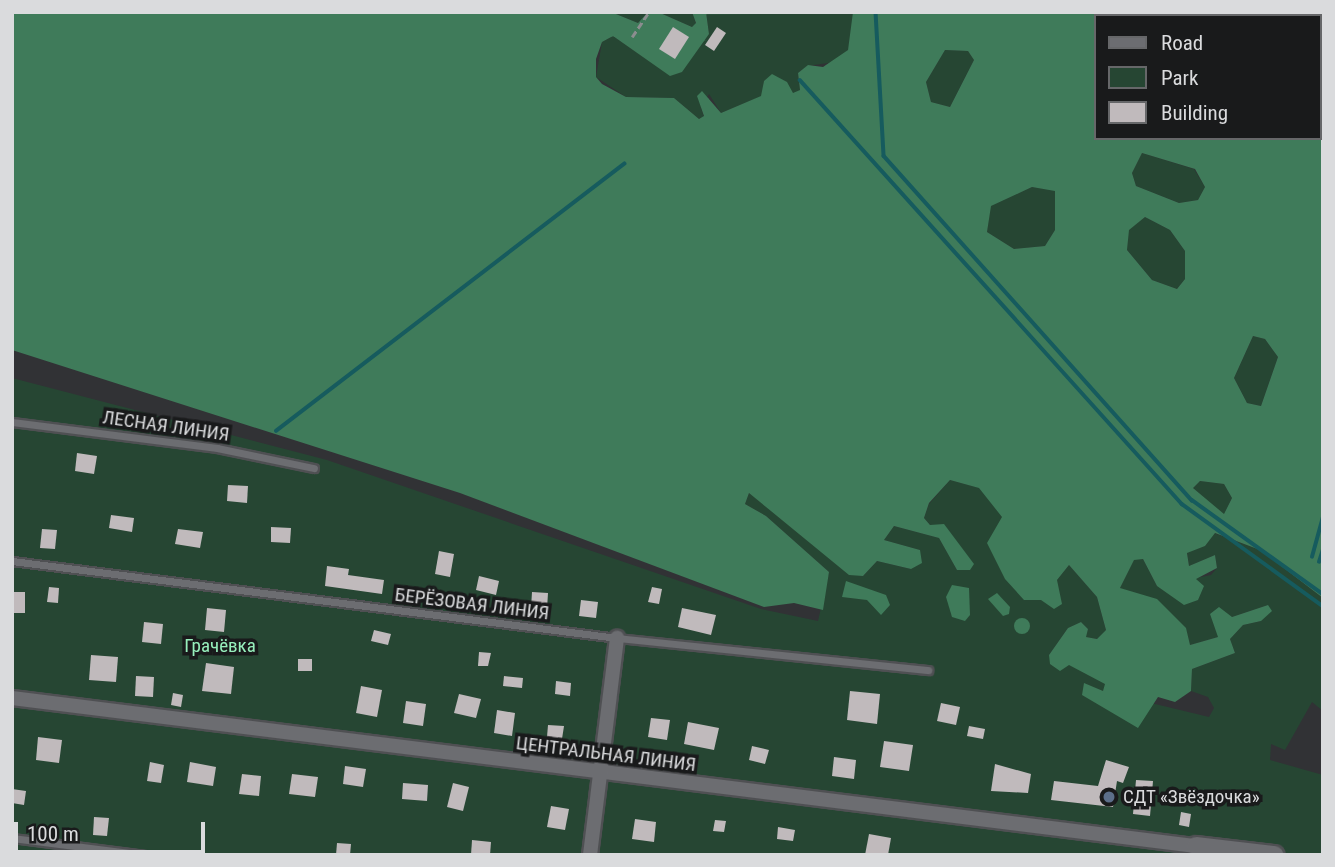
<!DOCTYPE html>
<html>
<head>
<meta charset="utf-8">
<style>
  body { margin:0 }
  #map { position:relative; width:1335px; height:867px; overflow:hidden; background:#313235; font-family:"Roboto Condensed",sans-serif }
  div>[style] { position:absolute }
  .green>* { inset:0; background:#264633 }
  .forest>* { inset:0; background:#3f7b5a }
  .round { border-radius:50% }
  .stream>* { height:3.5px; margin:-1.75px; padding:0 1.75px; transform-origin:1.75px; border-radius:1.75px; background:#165b5e }
  .building>* { inset:0; background:#c0babc }
  .path>* { height:2.5px; margin-top:-1.25px; transform-origin:0; background:repeating-linear-gradient(90deg,#8c8d8f 0 7px,transparent 0 10.5px) }
  .roads { filter:drop-shadow(2px 0 #4f5053) drop-shadow(-2px 0 #4f5053) drop-shadow(0 2px #4f5053) drop-shadow(0 -2px #4f5053) }
  .service>* { height:7px; margin:-3.5px; padding:0 3.5px; transform-origin:3.5px; border-radius:3.5px; background:#6c6d71 }
  .minor>* { height:14px; margin:-7px; padding:0 7px; transform-origin:7px; border-radius:7px; background:#6c6d71 }
  .tertiary>* { height:18px; margin:-9px; padding:0 9px; transform-origin:9px; border-radius:9px; background:#6c6d71 }
  .dots>* { width:19px; height:19px; translate:-50% -50%; box-sizing:border-box; border:4px solid #191a1b; border-radius:50% }
  span { translate:-50% -50%; white-space:nowrap; text-align:center; line-height:1.15; -webkit-text-stroke:7px #191a1b; paint-order:stroke }
  .street-label { font-size:19px; color:#dadbdd }
  .park-label { font-size:19px; color:#96eebb }
  .poi-label { font-size:19px; color:#dadbdd }
  .left { translate:0 -50%; text-align:left }
  .frame { position:absolute; inset:0; border:14px solid #dadbdd; pointer-events:none }
  .legend { position:absolute; left:1094px; top:14px; width:228px; height:126px; box-sizing:border-box; background:#191a1b; border:2px solid #666769; margin:0; padding:9px 12px; list-style:none; font-size:21px; color:#dadbdd }
  .legend li { display:flex; align-items:center; gap:14px; height:35px }
  .legend b { width:35px; border:2px solid #666769 }
  .scale { position:absolute; left:14px; top:822px; width:191px; height:32px; box-sizing:border-box; border:4px solid #dadbdd; border-top:0; padding-left:9px; font-size:21px; line-height:24px; white-space:nowrap; color:#dadbdd; -webkit-text-stroke:5px #191a1b; paint-order:stroke }
</style>
</head>
<body>
<div id="map">
  <div class="green">
    <div style="clip-path:polygon(611px 12px,648px 12px,638px 23px)"></div>
    <div style="clip-path:polygon(658px 12px,692px 12px,696px 24px,692px 27px)"></div>
    <div style="clip-path:polygon(706px 12px,853px 12px,855px 23px,848px 50px,835px 62px,807px 66px,798px 73px,800px 90px,793px 94px,764px 81px,762px 96px,721px 113px,709px 94px,701px 108px,704px 117px,699px 119px,674px 98px,626px 97px,596px 77px,602px 42px,613px 36px,670px 75px,709px 34px)"></div>
    <div style="clip-path:polygon(945px 50px,968px 51px,974px 60px,950px 107px,931px 102px,926px 82px)"></div>
    <div style="clip-path:polygon(1142px 153px,1194px 169px,1205px 187px,1198px 200px,1179px 203px,1136px 186px,1132px 173px)"></div>
    <div style="clip-path:polygon(1032px 187px,1055px 190px,1055px 230px,1045px 246px,1014px 249px,987px 232px,990px 206px)"></div>
    <div style="clip-path:polygon(1145px 217px,1170px 230px,1185px 251px,1185px 279px,1177px 289px,1152px 280px,1127px 250px,1128px 230px)"></div>
    <div style="clip-path:polygon(1253px 336px,1265px 339px,1278px 357px,1261px 406px,1247px 403px,1234px 378px)"></div>
    <div style="clip-path:polygon(12px 378px,327px 460px,761px 609px,818px 621px,829px 572px,766px 516px,745px 504px,749px 493px,863px 576px,877px 561px,911px 569px,920px 550px,884px 540px,894px 526px,939px 538px,957px 570px,970px 570px,924px 518px,929px 504px,950px 480px,980px 488px,1057px 580px,1069px 565px,1097px 597px,1106px 630px,1098px 639px,1085px 637px,1088px 629px,1081px 622px,1068px 628px,1049px 655px,1151px 703px,1209px 717px,1214px 708px,1208px 697px,1191px 691px,1192px 669px,1235px 653px,1230px 639px,1243px 625px,1261px 621px,1268px 605px,1232px 617px,1218px 637px,1190px 645px,1120px 588px,1134px 559px,1143px 559px,1157px 586px,1211px 575px,1217px 568px,1215px 555px,1189px 566px,1187px 552px,1205px 546px,1214px 533px,1260px 550px,1323px 598px,1323px 711px,1312px 702px,1285px 750px,1271px 744px,1270px 760px,1323px 775px,1323px 855px,12px 855px)"></div>
    <div style="clip-path:polygon(1200px 481px,1224px 484px,1232px 498px,1224px 515px,1193px 488px)"></div>
  </div>
  <div class="forest">
    <div style="clip-path:polygon(evenodd,12px 12px,611px 12px,638px 23px,648px 12px,658px 12px,692px 27px,696px 23px,692px 12px,706px 12px,709px 34px,682px 72px,670px 76px,613px 36px,602px 42px,596px 59px,596px 77px,602px 84px,626px 97px,674px 98px,699px 119px,704px 116px,697px 96px,702px 91px,721px 113px,761px 96px,764px 81px,772px 74px,787px 82px,793px 93px,800px 90px,798px 73px,808px 65px,823px 67px,848px 50px,853px 12px,1323px 12px,1323px 598px,1260px 550px,1215px 533px,1205px 546px,1187px 553px,1189px 566px,1215px 555px,1217px 568px,1196px 579px,1204px 586px,1198px 600px,1184px 605px,1157px 586px,1143px 559px,1134px 560px,1120px 588px,1157px 599px,1186px 628px,1190px 645px,1218px 637px,1210px 614px,1219px 607px,1232px 617px,1268px 605px,1272px 611px,1261px 621px,1243px 625px,1230px 639px,1235px 653px,1192px 669px,1191px 691px,1175px 702px,1158px 697px,1138px 728px,1082px 695px,1084px 683px,1103px 691px,1105px 684px,1069px 665px,1060px 671px,1050px 664px,1049px 655px,1068px 628px,1081px 622px,1088px 629px,1086px 637px,1097px 639px,1106px 630px,1097px 597px,1069px 565px,1057px 580px,1062px 604px,1054px 609px,1041px 600px,1024px 600px,1005px 579px,987px 543px,1002px 517px,979px 488px,950px 480px,929px 503px,924px 518px,930px 525px,944px 524px,974px 564px,970px 570px,957px 570px,939px 538px,894px 526px,884px 540px,920px 550px,922px 563px,911px 569px,877px 561px,863px 576px,849px 575px,749px 493px,745px 504px,766px 516px,829px 572px,823px 610px,794px 603px,764px 607px,460px 493px,12px 350px,12px 12px,1095px 16px,1319px 16px,1319px 138px,1095px 138px,1095px 16px,12px 12px,945px 50px,968px 51px,974px 60px,950px 107px,931px 102px,926px 82px,945px 50px,12px 12px,1142px 153px,1195px 169px,1205px 187px,1198px 200px,1179px 203px,1136px 186px,1132px 173px,1142px 153px,12px 12px,1032px 187px,1055px 191px,1055px 230px,1045px 246px,1014px 249px,987px 232px,991px 206px,1032px 187px,12px 12px,1145px 217px,1170px 230px,1185px 251px,1185px 279px,1177px 289px,1152px 280px,1127px 250px,1129px 230px,1145px 217px,12px 12px,1253px 336px,1265px 339px,1278px 357px,1261px 406px,1247px 403px,1234px 378px,1253px 336px,12px 12px,1200px 481px,1224px 484px,1232px 498px,1224px 514px,1193px 488px,1200px 481px)"></div>
    <div style="clip-path:polygon(846px 581px,886px 595px,890px 605px,881px 615px,867px 600px,842px 597px)"></div>
    <div style="clip-path:polygon(952px 585px,969px 588px,970px 615px,965px 621px,952px 617px,946px 597px)"></div>
    <div style="clip-path:polygon(997px 593px,1010px 607px,1009px 614px,1003px 616px,988px 599px)"></div>
    <div class="round" style="left:1014px;top:618px;width:16px;height:16px"></div>
  </div>
  <div class="stream">
    <div style="left:876px;top:12px;width:144px;rotate:86.8deg"></div>
    <div style="left:884px;top:156px;width:462px;rotate:48.2deg"></div>
    <div style="left:1192px;top:500px;width:161px;rotate:35.7deg"></div>
    <div style="left:1237px;top:12px;width:6px;rotate:39deg"></div>
    <div style="left:1319px;top:78px;width:4px;rotate:27deg"></div>
    <div style="left:800px;top:80px;width:571px;rotate:47.98deg"></div>
    <div style="left:1182px;top:504px;width:174px;rotate:35.9deg"></div>
    <div style="left:276px;top:431px;width:439px;rotate:-37.5deg"></div>
    <div style="left:1312px;top:557px;width:41px;rotate:-74.6deg"></div>
    <div style="left:1319px;top:562px;width:13px;rotate:-72deg"></div>
  </div>
  <div class="building">
    <div style="clip-path:polygon(673px 27px,689px 37px,675px 59px,659px 49px)"></div>
    <div style="clip-path:polygon(717px 27px,726px 33px,714px 51px,705px 45px)"></div>
    <div style="clip-path:polygon(77px 453px,97px 456px,94px 474px,75px 471px)"></div>
    <div style="clip-path:polygon(228px 485px,248px 486px,247px 503px,227px 501px)"></div>
    <div style="clip-path:polygon(111px 515px,134px 518px,132px 532px,109px 528px)"></div>
    <div style="clip-path:polygon(271px 527px,291px 528px,290px 543px,271px 542px)"></div>
    <div style="clip-path:polygon(42px 529px,57px 530px,55px 549px,40px 548px)"></div>
    <div style="clip-path:polygon(178px 529px,203px 532px,200px 548px,175px 544px)"></div>
    <div style="clip-path:polygon(439px 551px,454px 554px,450px 577px,435px 574px)"></div>
    <div style="clip-path:polygon(327px 566px,349px 569px,348px 575px,384px 580px,382px 594px,325px 586px)"></div>
    <div style="clip-path:polygon(479px 576px,499px 581px,496px 595px,476px 590px)"></div>
    <div style="clip-path:polygon(49px 587px,59px 588px,58px 603px,47px 602px)"></div>
    <div style="clip-path:polygon(652px 587px,662px 589px,659px 604px,648px 602px)"></div>
    <div style="clip-path:polygon(12px 592px,25px 592px,25px 613px,12px 613px)"></div>
    <div style="clip-path:polygon(532px 592px,548px 593px,547px 609px,531px 608px)"></div>
    <div style="clip-path:polygon(581px 600px,598px 602px,596px 618px,579px 616px)"></div>
    <div style="clip-path:polygon(207px 608px,226px 610px,224px 632px,205px 630px)"></div>
    <div style="clip-path:polygon(682px 608px,716px 615px,711px 635px,678px 627px)"></div>
    <div style="clip-path:polygon(144px 622px,163px 624px,161px 644px,142px 642px)"></div>
    <div style="clip-path:polygon(374px 630px,391px 634px,388px 645px,371px 641px)"></div>
    <div style="clip-path:polygon(479px 652px,491px 653px,488px 666px,478px 666px)"></div>
    <div style="clip-path:polygon(91px 655px,118px 657px,116px 682px,89px 680px)"></div>
    <div style="clip-path:polygon(298px 659px,312px 659px,312px 671px,298px 671px)"></div>
    <div style="clip-path:polygon(206px 663px,234px 667px,231px 694px,202px 691px)"></div>
    <div style="clip-path:polygon(136px 676px,154px 677px,153px 697px,135px 696px)"></div>
    <div style="clip-path:polygon(504px 676px,523px 678px,522px 688px,503px 686px)"></div>
    <div style="clip-path:polygon(556px 681px,571px 683px,570px 696px,555px 694px)"></div>
    <div style="clip-path:polygon(361px 686px,382px 690px,377px 717px,356px 713px)"></div>
    <div style="clip-path:polygon(850px 691px,880px 694px,877px 724px,847px 720px)"></div>
    <div style="clip-path:polygon(173px 693px,183px 695px,181px 707px,171px 705px)"></div>
    <div style="clip-path:polygon(459px 694px,481px 699px,476px 718px,454px 713px)"></div>
    <div style="clip-path:polygon(406px 701px,426px 704px,423px 726px,403px 723px)"></div>
    <div style="clip-path:polygon(941px 703px,960px 707px,956px 725px,937px 721px)"></div>
    <div style="clip-path:polygon(497px 710px,515px 713px,512px 736px,494px 733px)"></div>
    <div style="clip-path:polygon(651px 718px,670px 720px,667px 740px,648px 737px)"></div>
    <div style="clip-path:polygon(688px 722px,719px 728px,714px 750px,684px 744px)"></div>
    <div style="clip-path:polygon(548px 725px,564px 726px,562px 739px,547px 737px)"></div>
    <div style="clip-path:polygon(969px 726px,985px 729px,983px 739px,967px 736px)"></div>
    <div style="clip-path:polygon(38px 737px,62px 740px,59px 763px,36px 760px)"></div>
    <div style="clip-path:polygon(884px 741px,913px 745px,909px 771px,880px 767px)"></div>
    <div style="clip-path:polygon(752px 746px,769px 750px,765px 764px,749px 760px)"></div>
    <div style="clip-path:polygon(834px 757px,856px 760px,854px 779px,832px 776px)"></div>
    <div style="clip-path:polygon(1106px 760px,1129px 767px,1123px 783px,1117px 781px,1113px 807px,1051px 800px,1054px 781px,1098px 786px)"></div>
    <div style="clip-path:polygon(150px 762px,164px 765px,161px 783px,147px 781px)"></div>
    <div style="clip-path:polygon(190px 762px,216px 767px,213px 786px,187px 782px)"></div>
    <div style="clip-path:polygon(995px 764px,1031px 774px,1028px 793px,991px 791px)"></div>
    <div style="clip-path:polygon(345px 766px,366px 769px,363px 787px,343px 784px)"></div>
    <div style="clip-path:polygon(242px 774px,261px 776px,259px 796px,239px 794px)"></div>
    <div style="clip-path:polygon(292px 774px,318px 777px,315px 797px,289px 794px)"></div>
    <div style="clip-path:polygon(1136px 780px,1153px 781px,1150px 816px,1133px 814px)"></div>
    <div style="clip-path:polygon(403px 783px,428px 785px,427px 801px,402px 799px)"></div>
    <div style="clip-path:polygon(453px 783px,469px 787px,463px 811px,447px 807px)"></div>
    <div style="clip-path:polygon(12px 789px,26px 791px,24px 805px,12px 803px)"></div>
    <div style="clip-path:polygon(551px 806px,569px 809px,565px 830px,547px 827px)"></div>
    <div style="clip-path:polygon(1181px 812px,1191px 814px,1189px 827px,1179px 825px)"></div>
    <div style="clip-path:polygon(94px 817px,109px 818px,107px 836px,93px 835px)"></div>
    <div style="clip-path:polygon(635px 819px,656px 822px,654px 842px,632px 839px)"></div>
    <div style="clip-path:polygon(715px 820px,726px 821px,724px 832px,713px 831px)"></div>
    <div style="clip-path:polygon(778px 827px,795px 830px,793px 841px,777px 839px)"></div>
    <div style="clip-path:polygon(869px 834px,891px 838px,888px 855px,865px 855px)"></div>
    <div style="clip-path:polygon(472px 840px,491px 842px,490px 855px,471px 855px)"></div>
    <div style="clip-path:polygon(337px 843px,351px 844px,350px 855px,336px 855px)"></div>
  </div>
  <div class="path">
    <div style="left:632px;top:37px;width:30px;rotate:-56deg"></div>
  </div>
  <div class="roads">
    <div class="service">
      <div style="left:12px;top:422px;width:207px;rotate:7.2deg"></div>
      <div style="left:217px;top:448px;width:99px;rotate:11.7deg"></div>
      <div style="left:12px;top:561px;width:610px;rotate:7.25deg"></div>
      <div style="left:617px;top:638px;width:313px;rotate:5.9deg"></div>
      <div style="left:12px;top:838px;width:134px;rotate:7.3deg"></div>
    </div>
    <div class="minor">
      <div style="left:12px;top:698px;width:1193px;rotate:7.13deg"></div>
      <div style="left:590px;top:855px;width:219px;rotate:-82.9deg"></div>
    </div>
    <div class="tertiary">
      <div style="left:1196px;top:846px;width:79px;rotate:6.6deg"></div>
    </div>
  </div>
  <div class="dots">
    <div style="left:1109px;top:797px;background:#5c6f8a"></div>
  </div>
  <div class="street-label">
    <span style="left:166px;top:426px;rotate:8deg">ЛЕСНАЯ ЛИНИЯ</span>
    <span style="left:472px;top:604px;rotate:7deg">БЕРЁЗОВАЯ ЛИНИЯ</span>
    <span style="left:606px;top:754px;rotate:7deg">ЦЕНТРАЛЬНАЯ ЛИНИЯ</span>
  </div>
  <div class="park-label">
    <span style="left:220px;top:646px">Грачёвка</span>
  </div>
  <div class="poi-label">
    <span class="left" style="left:1123px;top:797px">СДТ «Звёздочка»</span>
  </div>
  <div class="frame"></div>
  <ul class="legend">
  <li><b style="height:9px;background:#6c6d71"></b>Road</li>
  <li><b style="height:19px;background:#264633"></b>Park</li>
  <li><b style="height:19px;background:#c0babc"></b>Building</li>
  </ul>
  <div class="scale">100 m</div>
</div>
</body>
</html>
